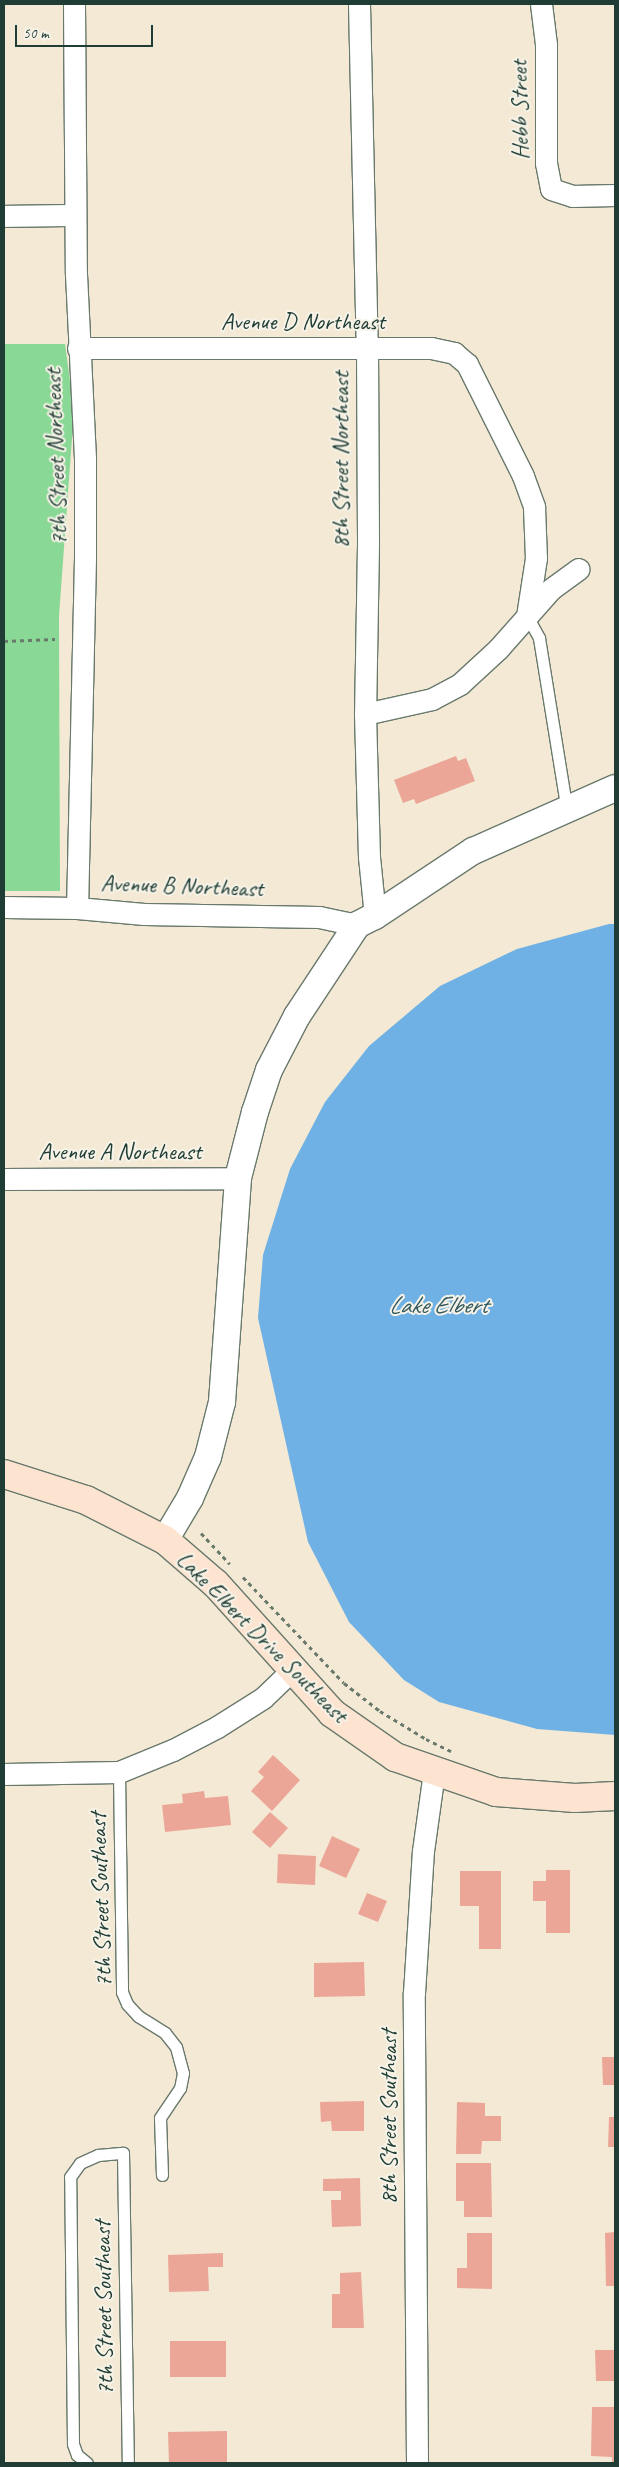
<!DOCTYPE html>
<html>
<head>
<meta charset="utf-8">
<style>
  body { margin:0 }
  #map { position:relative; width:619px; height:2467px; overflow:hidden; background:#f3e9d4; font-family:Caveat,sans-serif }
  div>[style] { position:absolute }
  .green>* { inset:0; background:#8ad896 }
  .water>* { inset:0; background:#6fb1e4 }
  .building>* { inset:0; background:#eca697 }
  .path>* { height:3px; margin-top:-1.5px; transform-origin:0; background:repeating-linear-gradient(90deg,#69796c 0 4px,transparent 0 8px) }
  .roads { filter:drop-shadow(1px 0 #69796c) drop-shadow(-1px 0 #69796c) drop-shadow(0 1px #69796c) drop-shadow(0 -1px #69796c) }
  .service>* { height:11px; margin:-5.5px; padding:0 5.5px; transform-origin:5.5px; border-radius:5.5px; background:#fff }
  .minor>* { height:21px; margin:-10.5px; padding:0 10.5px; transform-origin:10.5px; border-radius:10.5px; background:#fff }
  .tertiary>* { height:26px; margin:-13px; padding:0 13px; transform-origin:13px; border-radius:13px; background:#fff }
  .secondary>* { height:28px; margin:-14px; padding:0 14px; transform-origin:14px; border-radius:14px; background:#fde4d1 }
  span { translate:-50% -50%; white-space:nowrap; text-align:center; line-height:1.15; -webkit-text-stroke:4px #f7f3e8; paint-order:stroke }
  .street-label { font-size:24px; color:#1f3d34 }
  .water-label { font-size:25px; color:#335a60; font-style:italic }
  .frame { position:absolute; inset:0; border:5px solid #1f3d34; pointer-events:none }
  .scale { position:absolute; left:15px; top:25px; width:138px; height:22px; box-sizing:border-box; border:2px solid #1f3d34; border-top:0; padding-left:6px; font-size:15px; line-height:18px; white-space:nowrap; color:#1f3d34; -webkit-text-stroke:4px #f7f3e8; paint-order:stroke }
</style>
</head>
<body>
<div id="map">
  <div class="green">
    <div style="clip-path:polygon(4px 344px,65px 344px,74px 411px,59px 616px,60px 891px,4px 891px)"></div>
  </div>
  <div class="water">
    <div style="clip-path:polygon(609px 924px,615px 924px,615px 1735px,537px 1729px,439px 1702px,404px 1680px,349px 1622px,308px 1542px,258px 1318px,263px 1255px,290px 1169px,325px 1102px,369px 1046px,440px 986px,517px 949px)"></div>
  </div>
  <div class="building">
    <div style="clip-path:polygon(456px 756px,458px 761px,466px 758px,475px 781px,416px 804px,414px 799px,403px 803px,394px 780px)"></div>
    <div style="clip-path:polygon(273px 1755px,300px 1780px,272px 1811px,251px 1791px,264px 1777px,258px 1772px)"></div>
    <div style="clip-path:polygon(204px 1791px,205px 1798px,228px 1796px,231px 1825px,165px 1832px,162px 1805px,183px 1803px,182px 1794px)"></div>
    <div style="clip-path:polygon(270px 1812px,288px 1828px,270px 1848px,252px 1832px)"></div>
    <div style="clip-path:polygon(332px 1836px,360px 1849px,346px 1878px,319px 1866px)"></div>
    <div style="clip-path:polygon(278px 1854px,316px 1856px,315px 1885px,277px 1883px)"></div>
    <div style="clip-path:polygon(546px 1870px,570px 1870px,570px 1933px,546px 1933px,546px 1901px,533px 1901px,533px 1881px,546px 1881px)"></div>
    <div style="clip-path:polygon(460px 1871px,501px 1871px,501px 1949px,479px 1949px,479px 1906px,460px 1906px)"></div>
    <div style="clip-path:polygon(367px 1893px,387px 1901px,378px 1922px,358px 1914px)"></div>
    <div style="clip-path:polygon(364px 1962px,365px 1996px,314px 1997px,314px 1963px)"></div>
    <div style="clip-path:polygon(602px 2057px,615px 2057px,615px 2085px,603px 2085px)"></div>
    <div style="clip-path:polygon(364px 2101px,364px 2131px,332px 2131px,331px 2121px,321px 2122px,320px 2102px)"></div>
    <div style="clip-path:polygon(457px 2102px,485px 2103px,485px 2116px,501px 2116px,501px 2141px,482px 2141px,481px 2154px,456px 2154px)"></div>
    <div style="clip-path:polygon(609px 2117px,615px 2117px,615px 2147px,608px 2147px)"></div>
    <div style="clip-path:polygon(456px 2163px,491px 2163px,492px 2217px,464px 2217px,464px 2201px,456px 2201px)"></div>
    <div style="clip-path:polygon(360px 2178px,361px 2226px,332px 2227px,331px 2200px,341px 2200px,341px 2191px,323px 2191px,323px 2179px)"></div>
    <div style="clip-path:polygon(615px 2232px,615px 2286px,606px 2286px,605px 2233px)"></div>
    <div style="clip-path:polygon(467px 2233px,492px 2233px,492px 2289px,457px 2288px,457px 2268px,467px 2268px)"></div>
    <div style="clip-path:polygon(223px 2253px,223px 2267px,208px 2267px,209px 2291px,169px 2292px,168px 2255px)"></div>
    <div style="clip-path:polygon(361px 2272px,364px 2328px,332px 2328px,332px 2294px,340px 2294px,340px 2273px)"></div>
    <div style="clip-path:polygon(170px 2341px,226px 2341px,226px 2377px,170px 2377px)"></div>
    <div style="clip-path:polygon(595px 2350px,615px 2350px,615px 2381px,596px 2381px)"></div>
    <div style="clip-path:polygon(592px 2407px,615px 2407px,615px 2463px,612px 2463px,612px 2457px,591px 2456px)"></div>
    <div style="clip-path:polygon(227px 2431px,227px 2463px,169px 2463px,168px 2432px)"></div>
  </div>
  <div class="path">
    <div style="left:4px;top:641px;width:51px;rotate:-2.2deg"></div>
    <div style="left:201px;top:1533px;width:42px;rotate:46.9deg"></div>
    <div style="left:243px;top:1577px;width:146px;rotate:46.4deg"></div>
    <div style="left:344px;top:1683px;width:46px;rotate:37.9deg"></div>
    <div style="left:380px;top:1711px;width:54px;rotate:31.3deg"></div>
    <div style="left:426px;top:1739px;width:28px;rotate:26deg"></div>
  </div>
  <div class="roads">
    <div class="service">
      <div style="left:527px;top:616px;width:25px;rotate:61deg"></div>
      <div style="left:539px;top:638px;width:174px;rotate:80.8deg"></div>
      <div style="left:119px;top:1772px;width:220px;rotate:89.2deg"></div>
      <div style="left:122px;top:1992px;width:13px;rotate:67deg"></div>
      <div style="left:127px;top:2004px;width:16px;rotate:47deg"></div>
      <div style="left:138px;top:2016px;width:32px;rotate:32deg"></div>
      <div style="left:165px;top:2033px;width:18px;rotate:52deg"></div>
      <div style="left:176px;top:2047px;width:27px;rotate:75deg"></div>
      <div style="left:183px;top:2073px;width:15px;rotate:101deg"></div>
      <div style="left:180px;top:2088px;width:36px;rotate:124deg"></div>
      <div style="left:160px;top:2118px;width:57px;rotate:88deg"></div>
      <div style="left:87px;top:2463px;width:13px;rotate:-141deg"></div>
      <div style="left:77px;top:2455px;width:12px;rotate:-110deg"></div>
      <div style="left:73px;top:2444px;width:267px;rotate:-90.6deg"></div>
      <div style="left:70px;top:2177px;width:17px;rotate:-54deg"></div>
      <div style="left:80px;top:2163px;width:20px;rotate:-24deg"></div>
      <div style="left:98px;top:2155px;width:25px;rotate:-5deg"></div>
      <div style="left:123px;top:2153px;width:310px;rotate:89.1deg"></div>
    </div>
    <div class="minor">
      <div style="left:74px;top:4px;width:270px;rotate:89.6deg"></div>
      <div style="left:76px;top:274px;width:184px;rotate:87.2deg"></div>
      <div style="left:85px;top:458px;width:100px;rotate:90deg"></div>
      <div style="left:85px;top:558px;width:350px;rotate:91.3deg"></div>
      <div style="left:359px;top:4px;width:344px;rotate:88.7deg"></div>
      <div style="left:367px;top:348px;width:197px;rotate:89.7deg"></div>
      <div style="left:368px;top:545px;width:169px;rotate:91deg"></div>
      <div style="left:365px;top:714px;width:143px;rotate:88.4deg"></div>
      <div style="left:369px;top:857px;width:59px;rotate:84.2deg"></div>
      <div style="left:541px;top:4px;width:40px;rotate:82.9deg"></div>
      <div style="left:546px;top:44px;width:119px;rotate:90deg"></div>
      <div style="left:546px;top:163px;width:26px;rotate:79deg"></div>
      <div style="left:551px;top:189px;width:22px;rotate:18deg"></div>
      <div style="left:572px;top:196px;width:43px;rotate:-1.3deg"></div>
      <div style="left:4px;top:216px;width:71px;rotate:-0.8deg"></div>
      <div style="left:78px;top:348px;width:353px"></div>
      <div style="left:431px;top:348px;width:24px;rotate:12deg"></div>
      <div style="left:454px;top:353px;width:17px;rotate:40deg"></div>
      <div style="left:467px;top:364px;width:125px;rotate:63.4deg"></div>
      <div style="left:523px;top:476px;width:33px;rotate:70deg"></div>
      <div style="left:534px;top:507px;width:51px;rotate:87.8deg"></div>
      <div style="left:536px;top:558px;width:59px;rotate:98.8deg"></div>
      <div style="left:365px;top:714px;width:69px;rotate:-12.6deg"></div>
      <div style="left:432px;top:699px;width:32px;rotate:-28deg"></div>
      <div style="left:460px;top:684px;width:52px;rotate:-42.6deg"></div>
      <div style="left:498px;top:649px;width:80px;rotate:-48.5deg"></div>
      <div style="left:551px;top:589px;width:34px;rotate:-36deg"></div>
      <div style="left:4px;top:907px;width:73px;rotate:0.8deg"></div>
      <div style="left:77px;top:908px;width:67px;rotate:5.1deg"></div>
      <div style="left:144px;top:914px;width:175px;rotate:1deg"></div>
      <div style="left:319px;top:917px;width:39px;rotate:12deg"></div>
      <div style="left:4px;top:1179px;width:234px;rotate:-0.2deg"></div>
      <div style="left:4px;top:1774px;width:115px;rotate:-1deg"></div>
      <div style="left:119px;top:1772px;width:58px;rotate:-22.2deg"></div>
      <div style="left:173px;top:1750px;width:50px;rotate:-27.6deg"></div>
      <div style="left:217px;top:1727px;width:54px;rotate:-32.2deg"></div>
      <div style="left:263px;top:1698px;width:40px;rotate:-44deg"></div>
      <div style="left:417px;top:2463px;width:470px;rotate:-90.4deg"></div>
      <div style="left:414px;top:1993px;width:142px;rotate:-86.4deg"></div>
      <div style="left:423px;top:1851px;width:80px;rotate:-82.1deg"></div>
    </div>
    <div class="tertiary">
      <div style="left:165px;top:1540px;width:49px;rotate:-59.2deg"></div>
      <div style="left:190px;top:1498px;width:45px;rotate:-66.3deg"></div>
      <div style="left:208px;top:1457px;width:57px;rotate:-75.7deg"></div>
      <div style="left:222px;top:1402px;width:225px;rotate:-85.9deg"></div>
      <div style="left:238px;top:1178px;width:68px;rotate:-75.6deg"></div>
      <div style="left:255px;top:1112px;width:44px;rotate:-71.6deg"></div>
      <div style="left:269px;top:1070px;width:61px;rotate:-62.6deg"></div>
      <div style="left:297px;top:1016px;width:109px;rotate:-56.6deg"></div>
      <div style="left:357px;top:925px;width:20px;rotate:-27deg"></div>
      <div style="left:375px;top:916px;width:118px;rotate:-33.6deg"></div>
      <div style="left:473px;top:851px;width:155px;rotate:-23.9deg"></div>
    </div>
    <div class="secondary">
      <div style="left:4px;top:1474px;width:86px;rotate:17.6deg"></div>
      <div style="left:86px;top:1500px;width:89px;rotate:26.9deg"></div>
      <div style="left:165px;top:1540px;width:67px;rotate:40.8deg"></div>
      <div style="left:216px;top:1584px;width:173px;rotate:48deg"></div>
      <div style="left:332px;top:1713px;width:77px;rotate:34.9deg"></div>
      <div style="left:395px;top:1757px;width:107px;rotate:19.1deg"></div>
      <div style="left:496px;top:1792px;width:79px;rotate:4.3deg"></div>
      <div style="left:575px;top:1798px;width:40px;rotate:-2.9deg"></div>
    </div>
  </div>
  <div class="street-label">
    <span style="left:520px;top:110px;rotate:-91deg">Hebb Street</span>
    <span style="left:303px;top:322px">Avenue D Northeast</span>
    <span style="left:56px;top:457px;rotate:-92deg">7th Street Northeast</span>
    <span style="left:341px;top:460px;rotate:-90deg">8th Street Northeast</span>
    <span style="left:182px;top:886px;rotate:2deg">Avenue B Northeast</span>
    <span style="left:120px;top:1152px">Avenue A Northeast</span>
    <span style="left:262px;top:1637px;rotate:45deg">Lake Elbert Drive Southeast</span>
    <span style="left:101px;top:1900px;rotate:-92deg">7th Street Southeast</span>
    <span style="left:389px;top:2117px;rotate:-90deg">8th Street Southeast</span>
    <span style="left:104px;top:2308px;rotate:-91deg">7th Street Southeast</span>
  </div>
  <div class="water-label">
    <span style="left:438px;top:1305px">Lake Elbert</span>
  </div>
  <div class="frame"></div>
  <div class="scale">50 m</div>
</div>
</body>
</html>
